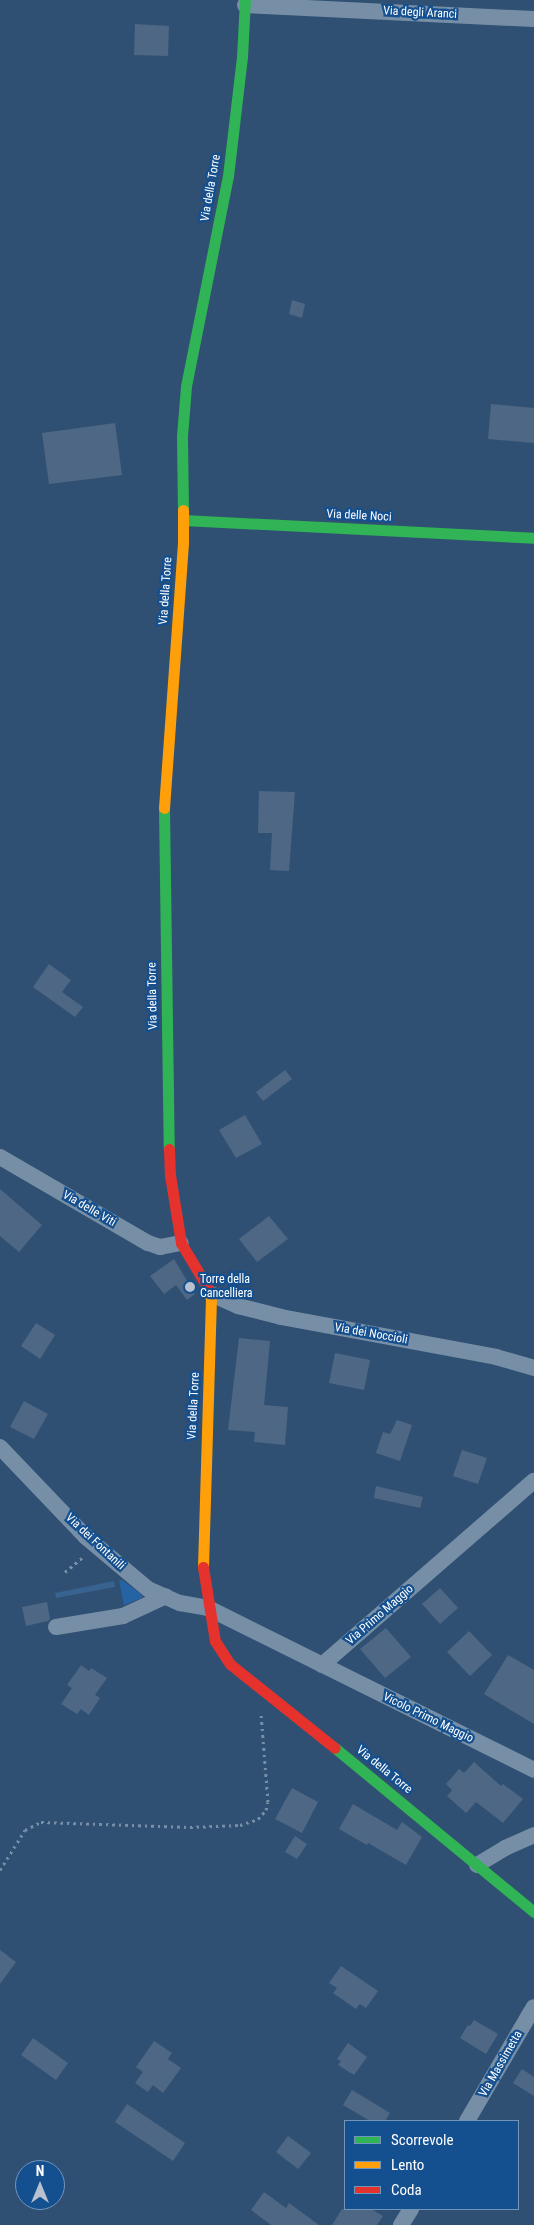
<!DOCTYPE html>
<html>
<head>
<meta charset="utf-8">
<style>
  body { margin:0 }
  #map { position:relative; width:534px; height:2225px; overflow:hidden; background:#305073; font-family:"Roboto Condensed",sans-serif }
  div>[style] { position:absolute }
  .green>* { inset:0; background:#2564a4 }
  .water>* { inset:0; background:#386290 }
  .building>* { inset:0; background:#4d6784 }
  .path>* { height:3px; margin-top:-1.5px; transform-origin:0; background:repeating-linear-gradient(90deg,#778fa6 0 2.5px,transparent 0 6.5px) }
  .street>* { height:16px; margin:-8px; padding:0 8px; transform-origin:8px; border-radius:8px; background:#778fa6 }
  .fast>* { height:11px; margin:-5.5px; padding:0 5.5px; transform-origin:5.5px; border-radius:5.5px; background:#30b455 }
  .slow>* { height:11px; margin:-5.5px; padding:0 5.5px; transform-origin:5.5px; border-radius:5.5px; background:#ff9f0a }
  .jam>* { height:11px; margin:-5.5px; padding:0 5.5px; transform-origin:5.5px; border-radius:5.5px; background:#e5322d }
  .dots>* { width:14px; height:14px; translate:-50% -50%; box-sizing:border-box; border:2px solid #144f8f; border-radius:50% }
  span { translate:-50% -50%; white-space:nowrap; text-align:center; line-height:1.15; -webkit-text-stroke:4.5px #144f8f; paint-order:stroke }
  .street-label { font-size:12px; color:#fff }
  .poi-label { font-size:12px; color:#fff }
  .left { translate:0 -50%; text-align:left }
  .legend { position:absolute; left:344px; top:2120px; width:175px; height:90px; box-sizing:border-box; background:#144f8f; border:1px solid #7295bc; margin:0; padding:6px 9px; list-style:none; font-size:15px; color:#fff }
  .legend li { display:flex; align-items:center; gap:10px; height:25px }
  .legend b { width:25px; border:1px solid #7295bc }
  .north { position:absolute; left:15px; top:2160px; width:50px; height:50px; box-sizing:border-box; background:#144f8f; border:1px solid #7295bc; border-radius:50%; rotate:0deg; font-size:14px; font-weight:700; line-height:20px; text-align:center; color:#fff }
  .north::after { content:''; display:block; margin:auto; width:18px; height:22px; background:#b7c2ce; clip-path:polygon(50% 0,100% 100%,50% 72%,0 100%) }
</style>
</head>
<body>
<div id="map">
  <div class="green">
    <div style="clip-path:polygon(119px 1580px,122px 1580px,142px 1595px,142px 1598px,124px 1605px)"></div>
  </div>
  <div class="water">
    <div style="clip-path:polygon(114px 1581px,115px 1587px,56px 1598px,55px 1593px)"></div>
  </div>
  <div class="building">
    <div style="clip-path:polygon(135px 24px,169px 26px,168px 56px,134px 55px)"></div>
    <div style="clip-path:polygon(292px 300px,305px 304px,302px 318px,289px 314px)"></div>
    <div style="clip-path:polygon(491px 404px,534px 408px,534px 443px,488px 439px)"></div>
    <div style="clip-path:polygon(115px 423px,122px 475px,49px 484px,42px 433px)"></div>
    <div style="clip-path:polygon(259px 791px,295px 792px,289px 871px,270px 870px,272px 833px,258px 833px)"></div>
    <div style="clip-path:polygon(49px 964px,71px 980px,62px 992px,83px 1007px,75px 1017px,33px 987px)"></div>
    <div style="clip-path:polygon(285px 1070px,292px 1079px,263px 1101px,256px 1092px)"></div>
    <div style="clip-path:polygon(245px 1115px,262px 1144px,236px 1158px,219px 1130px)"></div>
    <div style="clip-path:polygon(0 1189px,42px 1225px,19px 1252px,0 1236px)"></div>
    <div style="clip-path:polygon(269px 1216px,288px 1239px,257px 1262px,239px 1239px)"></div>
    <div style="clip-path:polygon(174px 1259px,195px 1294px,187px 1300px,176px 1285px,164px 1294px,150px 1276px)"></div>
    <div style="clip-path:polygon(36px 1323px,55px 1335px,40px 1359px,21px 1346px)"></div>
    <div style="clip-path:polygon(239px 1338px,270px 1341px,264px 1405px,288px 1407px,285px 1445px,254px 1442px,255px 1432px,228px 1430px)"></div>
    <div style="clip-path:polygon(335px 1353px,370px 1360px,364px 1390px,329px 1383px)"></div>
    <div style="clip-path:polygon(24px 1401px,48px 1414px,34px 1439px,10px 1427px)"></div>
    <div style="clip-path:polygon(397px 1420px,412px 1425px,400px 1461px,376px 1453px,383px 1432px,390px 1434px)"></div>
    <div style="clip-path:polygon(462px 1450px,487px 1458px,478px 1484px,453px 1476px)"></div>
    <div style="clip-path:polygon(376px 1486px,423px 1497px,420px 1508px,374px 1498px)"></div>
    <div style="clip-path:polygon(440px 1588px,458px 1608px,440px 1624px,422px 1604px)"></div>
    <div style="clip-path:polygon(47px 1602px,50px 1619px,48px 1621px,26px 1626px,22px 1607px)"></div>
    <div style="clip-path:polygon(386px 1628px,411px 1657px,385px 1678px,360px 1649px)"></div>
    <div style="clip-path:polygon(469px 1631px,492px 1655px,470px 1676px,447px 1652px)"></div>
    <div style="clip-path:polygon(508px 1655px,534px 1670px,534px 1724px,484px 1694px)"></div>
    <div style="clip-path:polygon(81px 1665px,89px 1671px,91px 1668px,107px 1678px,95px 1695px,100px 1698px,89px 1715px,81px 1709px,77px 1714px,61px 1704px,72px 1688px,67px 1685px)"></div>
    <div style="clip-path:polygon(474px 1762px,501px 1786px,503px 1784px,523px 1799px,503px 1823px,476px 1802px,466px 1813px,447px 1796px,452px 1790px,446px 1784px,459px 1769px,464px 1773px)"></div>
    <div style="clip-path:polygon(292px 1788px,318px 1802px,302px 1833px,275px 1819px)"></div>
    <div style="clip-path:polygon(353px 1804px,397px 1830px,402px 1822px,422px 1837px,406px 1865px,368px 1843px,367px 1845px,339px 1829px)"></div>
    <div style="clip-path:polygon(295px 1836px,307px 1844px,297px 1859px,285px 1852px)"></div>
    <div style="clip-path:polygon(0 1950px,16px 1962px,0 1984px)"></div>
    <div style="clip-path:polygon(341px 1966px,378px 1991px,366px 2008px,360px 2004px,356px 2009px,333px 1993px,337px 1988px,329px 1983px)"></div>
    <div style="clip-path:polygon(474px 2020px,498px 2034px,486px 2054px,460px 2038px,468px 2025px,470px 2026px)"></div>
    <div style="clip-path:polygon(33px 2038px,68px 2063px,56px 2080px,21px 2055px)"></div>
    <div style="clip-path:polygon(154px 2041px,172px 2053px,168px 2059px,181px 2068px,163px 2093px,153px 2085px,148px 2092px,135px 2083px,143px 2072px,136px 2067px)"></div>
    <div style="clip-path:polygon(348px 2043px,367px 2057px,354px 2075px,338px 2065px,341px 2061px,337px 2059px)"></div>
    <div style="clip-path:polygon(522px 2069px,534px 2077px,534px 2096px,513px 2083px)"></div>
    <div style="clip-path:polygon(352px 2090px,390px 2113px,385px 2121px,370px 2121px,343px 2105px)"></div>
    <div style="clip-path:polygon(127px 2104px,185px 2143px,173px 2161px,115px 2122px)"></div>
    <div style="clip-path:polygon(288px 2136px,311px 2153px,298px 2169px,276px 2152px)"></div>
    <div style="clip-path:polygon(264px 2192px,286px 2208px,289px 2203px,319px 2225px,271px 2225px,251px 2210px)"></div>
    <div style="clip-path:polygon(342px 2209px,371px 2209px,383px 2216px,377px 2225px,332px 2225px)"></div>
  </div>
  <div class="path">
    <div style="left:65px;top:1572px;width:26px;rotate:-40deg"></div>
    <div style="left:0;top:1870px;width:47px;rotate:-58deg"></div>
    <div style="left:25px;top:1830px;width:18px;rotate:-27deg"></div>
    <div style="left:41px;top:1822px;width:149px;rotate:1.9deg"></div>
    <div style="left:190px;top:1827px;width:50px;rotate:-2.3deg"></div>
    <div style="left:240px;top:1825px;width:19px;rotate:-18deg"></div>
    <div style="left:258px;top:1819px;width:12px;rotate:-48deg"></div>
    <div style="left:266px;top:1810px;width:8px;rotate:-76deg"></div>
    <div style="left:268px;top:1802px;width:88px;rotate:-94.5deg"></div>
  </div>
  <div class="street">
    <div style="left:245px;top:5px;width:289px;rotate:2.8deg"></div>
    <div style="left:0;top:1157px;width:171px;rotate:30.2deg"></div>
    <div style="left:148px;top:1243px;width:13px;rotate:18deg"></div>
    <div style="left:160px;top:1247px;width:21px;rotate:-11deg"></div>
    <div style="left:211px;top:1294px;width:30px;rotate:24deg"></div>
    <div style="left:238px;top:1306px;width:44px;rotate:14.3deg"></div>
    <div style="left:281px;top:1317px;width:219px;rotate:10.5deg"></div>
    <div style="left:496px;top:1357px;width:40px;rotate:16deg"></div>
    <div style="left:0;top:1447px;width:124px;rotate:46.3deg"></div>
    <div style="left:86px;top:1537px;width:81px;rotate:40deg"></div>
    <div style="left:148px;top:1589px;width:35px;rotate:24deg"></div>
    <div style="left:180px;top:1603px;width:28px;rotate:10deg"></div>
    <div style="left:208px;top:1608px;width:364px;rotate:26.4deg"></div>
    <div style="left:56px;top:1627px;width:68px;rotate:-9.3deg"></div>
    <div style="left:123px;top:1616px;width:47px;rotate:-24.9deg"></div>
    <div style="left:322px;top:1665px;width:281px;rotate:-41deg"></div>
    <div style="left:477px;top:1865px;width:33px;rotate:-31deg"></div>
    <div style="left:505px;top:1848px;width:32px;rotate:-24deg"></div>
    <div style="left:467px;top:2121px;width:132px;rotate:-59.6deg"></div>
    <div style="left:401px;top:2225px;width:19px;rotate:-58deg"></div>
  </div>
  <div class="fast">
    <div style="left:183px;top:510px;width:74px;rotate:-90.8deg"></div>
    <div style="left:182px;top:436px;width:50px;rotate:-85.4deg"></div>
    <div style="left:186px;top:386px;width:214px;rotate:-78.7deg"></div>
    <div style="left:228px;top:176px;width:120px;rotate:-83.3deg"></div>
    <div style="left:242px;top:57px;width:57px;rotate:-87deg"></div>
    <div style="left:183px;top:520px;width:351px;rotate:2.9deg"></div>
    <div style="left:164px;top:808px;width:341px;rotate:89.2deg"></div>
    <div style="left:335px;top:1748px;width:258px;rotate:39.5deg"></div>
  </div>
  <div class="slow">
    <div style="left:164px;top:808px;width:266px;rotate:-85.9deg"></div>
    <div style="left:183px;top:543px;width:33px;rotate:-90deg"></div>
    <div style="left:203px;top:1567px;width:273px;rotate:-88.3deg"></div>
    <div style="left:211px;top:1294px;width:4px;rotate:-117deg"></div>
  </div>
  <div class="jam">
    <div style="left:169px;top:1149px;width:26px;rotate:88deg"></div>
    <div style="left:170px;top:1175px;width:69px;rotate:80.8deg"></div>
    <div style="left:181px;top:1243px;width:55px;rotate:59.2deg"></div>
    <div style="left:203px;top:1567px;width:75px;rotate:80.8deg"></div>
    <div style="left:215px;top:1641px;width:27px;rotate:57deg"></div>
    <div style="left:230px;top:1664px;width:134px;rotate:38.7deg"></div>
  </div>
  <div class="dots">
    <div style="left:190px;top:1287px;background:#b7c2ce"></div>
  </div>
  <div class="street-label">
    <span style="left:420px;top:13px;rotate:3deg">Via degli Aranci</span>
    <span style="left:211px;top:188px;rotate:-80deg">Via della Torre</span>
    <span style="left:359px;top:516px;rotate:3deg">Via delle Noci</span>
    <span style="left:166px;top:591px;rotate:-86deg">Via della Torre</span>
    <span style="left:153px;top:996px;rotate:-91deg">Via della Torre</span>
    <span style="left:89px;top:1209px;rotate:30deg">Via delle Viti</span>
    <span style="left:371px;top:1334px;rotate:10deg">Via dei Noccioli</span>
    <span style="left:194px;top:1406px;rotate:-87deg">Via della Torre</span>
    <span style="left:95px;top:1542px;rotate:43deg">Via dei Fontanili</span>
    <span style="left:380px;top:1615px;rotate:-41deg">Via Primo Maggio</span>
    <span style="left:428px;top:1718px;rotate:26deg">Vicolo Primo Maggio</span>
    <span style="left:384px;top:1770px;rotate:39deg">Via della Torre</span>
    <span style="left:501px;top:2064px;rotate:-60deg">Via Massimetta</span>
  </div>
  <div class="poi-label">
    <span class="left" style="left:200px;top:1287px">Torre della<br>Cancelliera</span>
  </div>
  <ul class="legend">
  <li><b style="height:6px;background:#30b455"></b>Scorrevole</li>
  <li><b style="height:6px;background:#ff9f0a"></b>Lento</li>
  <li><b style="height:6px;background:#e5322d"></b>Coda</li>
  </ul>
  <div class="north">N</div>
</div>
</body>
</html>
